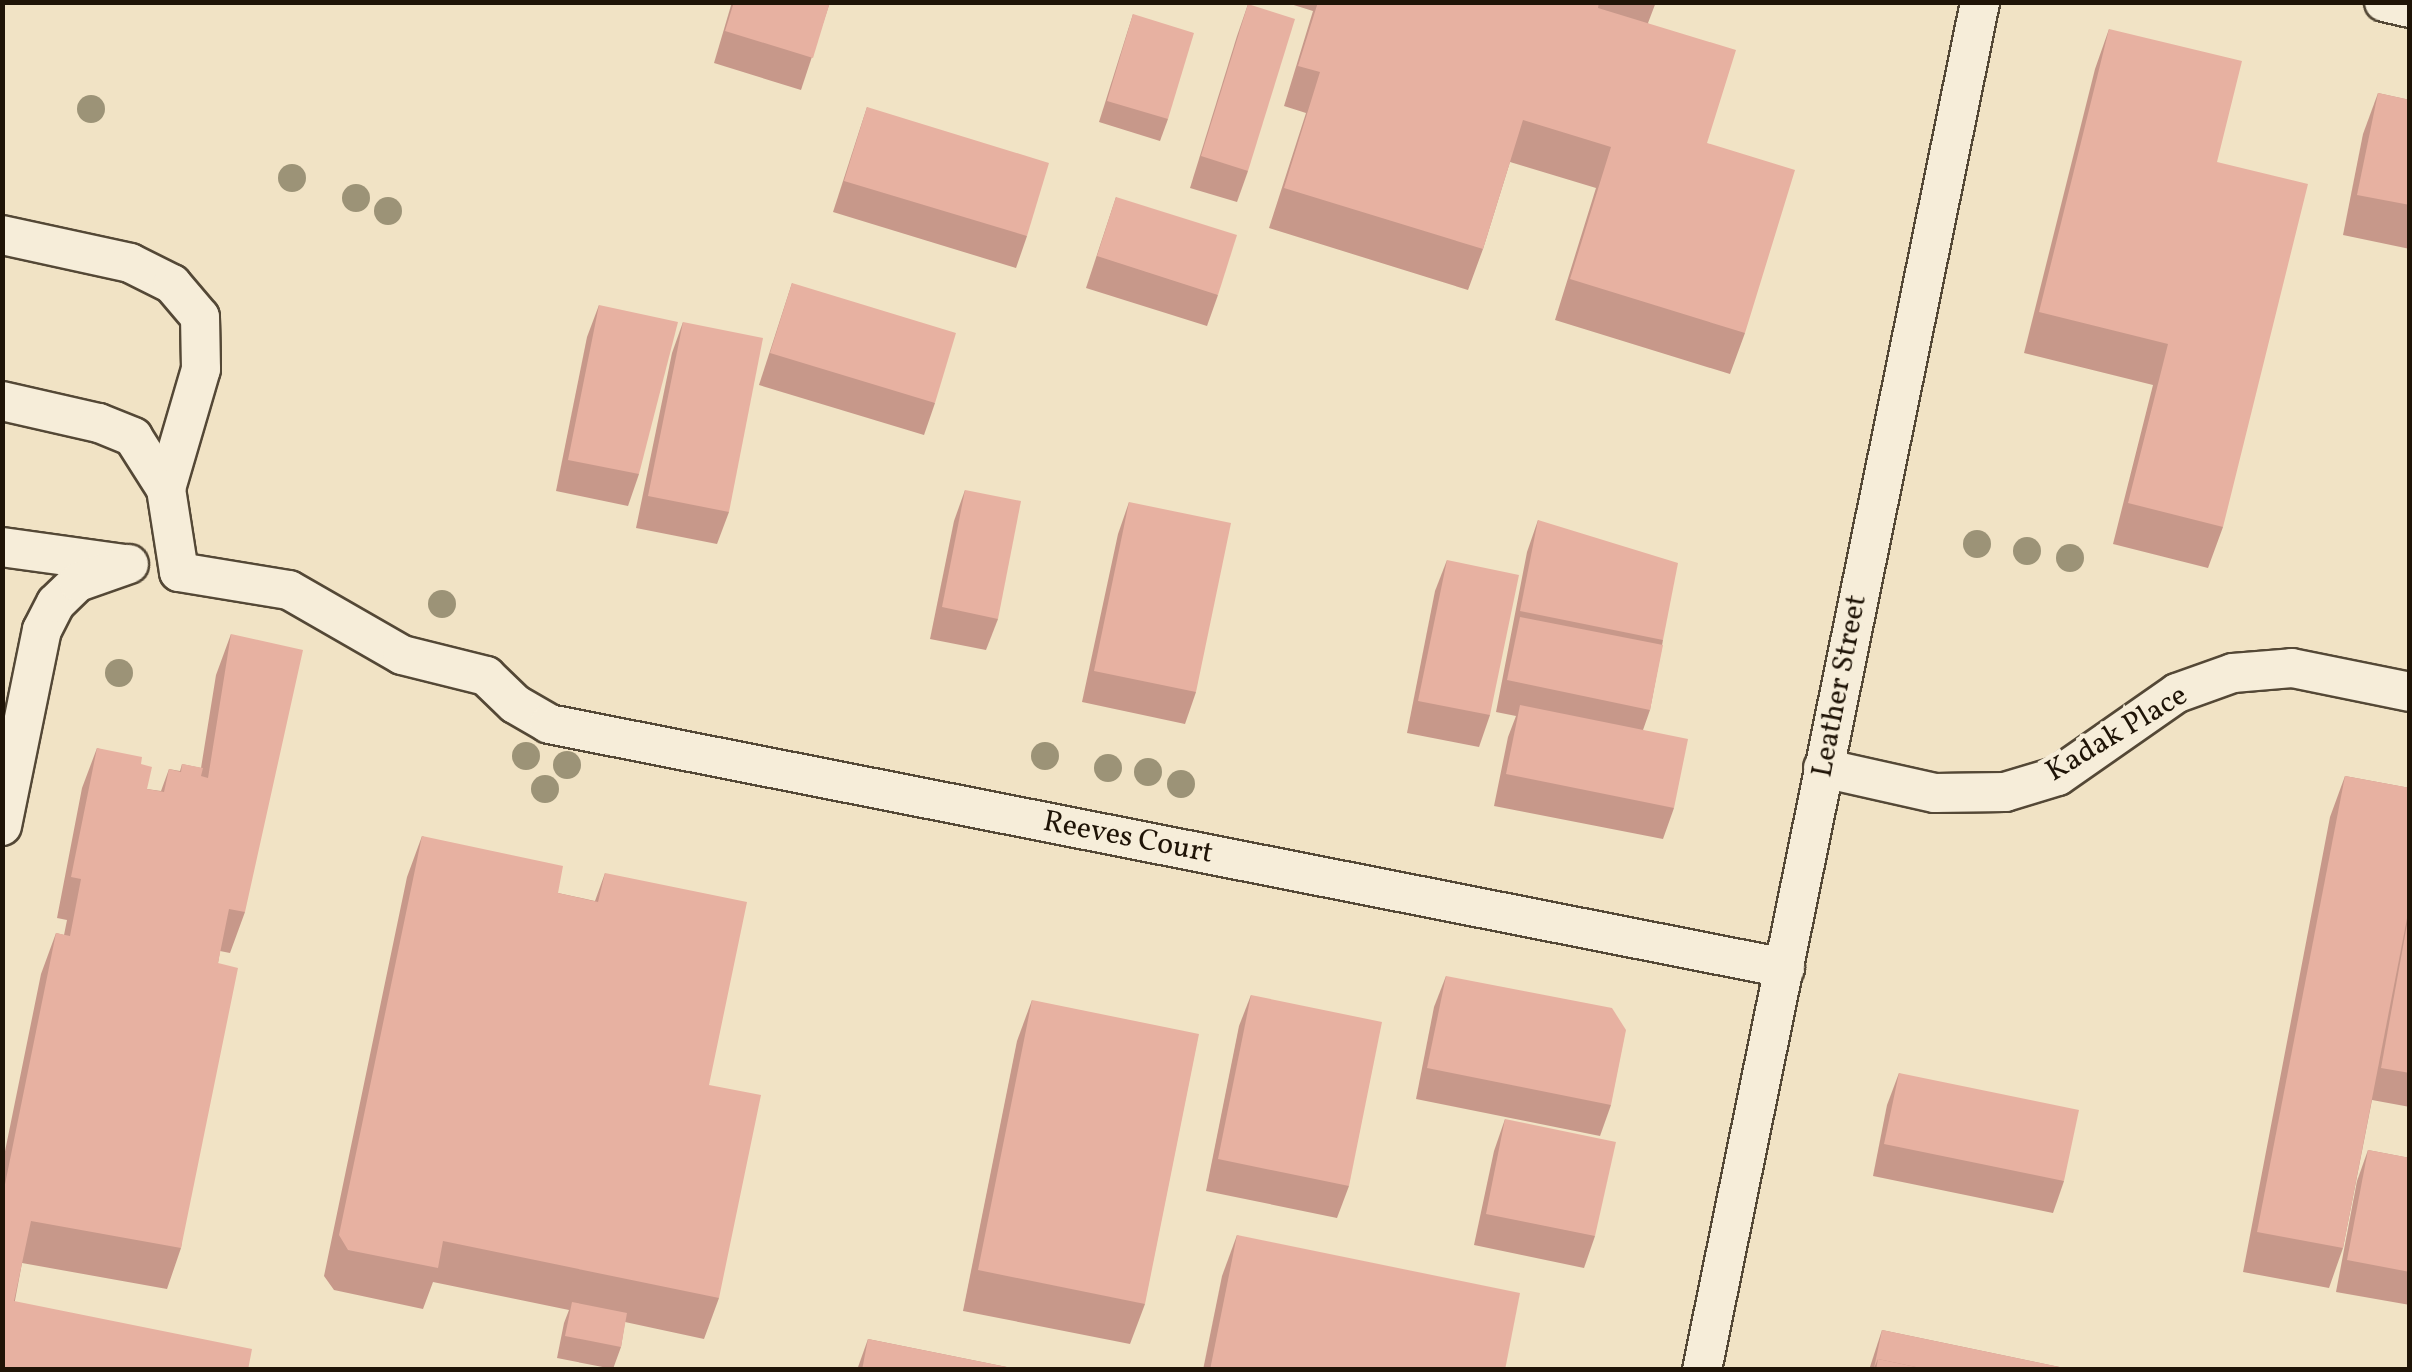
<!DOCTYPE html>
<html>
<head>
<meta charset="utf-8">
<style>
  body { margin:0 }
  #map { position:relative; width:2412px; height:1372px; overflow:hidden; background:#f1e3c5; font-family:Vollkorn,serif }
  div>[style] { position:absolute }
  .roads { filter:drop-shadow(2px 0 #544836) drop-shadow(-2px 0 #544836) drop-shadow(0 2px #544836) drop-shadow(0 -2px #544836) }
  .minor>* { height:38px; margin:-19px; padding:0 19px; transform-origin:19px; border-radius:19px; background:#f6edd9 }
  .trees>* { width:28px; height:28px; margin:-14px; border-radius:50%; background:#9c9377 }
  .wall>* { inset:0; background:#c7988a }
  .building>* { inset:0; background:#e7b1a1 }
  span { translate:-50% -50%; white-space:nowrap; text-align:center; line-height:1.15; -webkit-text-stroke:9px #f6edd9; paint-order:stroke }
  .street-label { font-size:30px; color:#1f1407 }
  .frame { position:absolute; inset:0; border:5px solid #1f1407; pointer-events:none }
</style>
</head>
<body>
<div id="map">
  <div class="roads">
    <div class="minor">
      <div style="left:2384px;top:2px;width:27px;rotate:13deg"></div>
      <div style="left:2px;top:235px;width:131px;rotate:12.3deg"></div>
      <div style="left:130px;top:263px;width:47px;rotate:26.6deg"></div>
      <div style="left:172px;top:284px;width:43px;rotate:49.7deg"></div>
      <div style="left:200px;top:317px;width:52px;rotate:88.9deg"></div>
      <div style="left:201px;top:369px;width:125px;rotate:106.3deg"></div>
      <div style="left:2px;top:401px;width:99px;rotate:12.8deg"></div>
      <div style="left:99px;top:423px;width:37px;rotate:22deg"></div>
      <div style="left:133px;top:437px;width:62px;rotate:57.6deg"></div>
      <div style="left:166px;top:489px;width:84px;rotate:81.1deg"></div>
      <div style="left:179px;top:572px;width:111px;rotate:9.3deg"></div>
      <div style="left:289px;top:590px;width:130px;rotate:29.9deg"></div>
      <div style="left:402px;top:655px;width:87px;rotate:14deg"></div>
      <div style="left:486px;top:676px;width:40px;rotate:44deg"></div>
      <div style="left:515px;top:704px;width:39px;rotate:30deg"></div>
      <div style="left:549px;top:724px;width:1260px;rotate:11.17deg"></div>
      <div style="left:2px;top:547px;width:123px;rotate:7.9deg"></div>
      <div style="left:1823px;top:768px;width:115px;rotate:12.6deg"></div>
      <div style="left:1935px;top:793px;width:70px;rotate:-0.8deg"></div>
      <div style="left:2005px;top:792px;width:55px;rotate:-16.8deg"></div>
      <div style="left:2058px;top:776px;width:145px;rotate:-34.9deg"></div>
      <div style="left:2177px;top:693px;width:59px;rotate:-19.7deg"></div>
      <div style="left:2233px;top:673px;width:59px;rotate:-4.8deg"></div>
      <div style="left:2292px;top:668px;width:120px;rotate:11.5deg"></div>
      <div style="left:2px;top:826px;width:200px;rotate:-78.5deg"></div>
      <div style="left:42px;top:630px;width:30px;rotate:-63deg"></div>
      <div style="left:56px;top:603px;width:30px;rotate:-44deg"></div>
      <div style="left:78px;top:582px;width:54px;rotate:-19.4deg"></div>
      <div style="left:1702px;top:1370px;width:1396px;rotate:-78.51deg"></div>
    </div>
  </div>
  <div class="trees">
    <div style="left:91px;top:109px"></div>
    <div style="left:292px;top:178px"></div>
    <div style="left:356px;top:198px"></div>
    <div style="left:388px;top:211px"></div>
    <div style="left:1977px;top:544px"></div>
    <div style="left:2027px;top:551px"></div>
    <div style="left:2070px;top:558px"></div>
    <div style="left:442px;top:604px"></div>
    <div style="left:119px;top:673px"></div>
    <div style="left:526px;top:756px"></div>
    <div style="left:1045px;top:756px"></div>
    <div style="left:567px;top:765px"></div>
    <div style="left:1108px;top:768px"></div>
    <div style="left:1148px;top:772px"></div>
    <div style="left:1181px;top:784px"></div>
    <div style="left:545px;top:789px"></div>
  </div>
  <div class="wall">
    <div style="clip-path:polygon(732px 2px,830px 2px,801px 90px,714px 63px)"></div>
    <div style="clip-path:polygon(1284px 2px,1656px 2px,1648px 23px,1707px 143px,1745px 333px,1730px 374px,1555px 320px,1596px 188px,1510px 162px,1483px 249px,1468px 290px,1269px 228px,1306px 113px,1284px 106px,1313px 11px)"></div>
    <div style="clip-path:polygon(1248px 4px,1248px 171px,1237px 202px,1190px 188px,1237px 36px)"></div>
    <div style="clip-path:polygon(1133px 14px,1168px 119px,1160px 141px,1099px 122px)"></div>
    <div style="clip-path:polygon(2109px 29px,2217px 162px,2223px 527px,2208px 568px,2113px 544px,2153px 385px,2024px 353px,2095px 69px)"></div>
    <div style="clip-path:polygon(2378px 93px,2410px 100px,2410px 249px,2343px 235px,2363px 134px)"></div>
    <div style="clip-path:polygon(867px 107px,1027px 236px,1016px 268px,833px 212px)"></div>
    <div style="clip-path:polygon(1116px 197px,1218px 295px,1207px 326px,1086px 288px)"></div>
    <div style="clip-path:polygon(792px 283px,935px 403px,924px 435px,759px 385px)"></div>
    <div style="clip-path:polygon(599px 305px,639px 474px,628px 506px,556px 491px,587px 337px)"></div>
    <div style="clip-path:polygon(683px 322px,729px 512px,717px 544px,636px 528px,672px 353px)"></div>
    <div style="clip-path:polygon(965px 490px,998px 619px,986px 650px,930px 639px,954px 521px)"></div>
    <div style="clip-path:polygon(1129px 502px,1196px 692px,1185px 724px,1082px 702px,1118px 534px)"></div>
    <div style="clip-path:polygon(1538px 520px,1663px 640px,1650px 710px,1643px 730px,1674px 808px,1663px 839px,1494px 806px,1508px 737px,1516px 716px,1496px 712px,1527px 552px)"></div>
    <div style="clip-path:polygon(1447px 560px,1490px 715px,1479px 747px,1407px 733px,1435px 591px)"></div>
    <div style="clip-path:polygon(231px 634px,245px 912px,230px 953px,220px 951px,218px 963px,181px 1248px,167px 1289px,22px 1263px,2px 1370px,2px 1166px,41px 974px,56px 933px,64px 935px,67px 920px,57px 918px,82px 788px,97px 748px,141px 764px,147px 789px,161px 791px,169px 769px,180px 771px,182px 764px,201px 768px,216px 675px)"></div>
    <div style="clip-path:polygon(2345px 776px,2410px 788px,2410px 1107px,2372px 1100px,2343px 1248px,2329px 1288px,2243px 1272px,2330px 817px)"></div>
    <div style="clip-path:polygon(422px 836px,558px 893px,595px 901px,605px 873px,709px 1085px,719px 1298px,704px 1339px,625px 1322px,621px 1347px,613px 1369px,557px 1358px,564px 1323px,569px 1310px,433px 1282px,423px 1309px,334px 1290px,324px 1276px,407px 877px)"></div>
    <div style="clip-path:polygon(1446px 976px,1611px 1105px,1600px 1136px,1416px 1099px,1434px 1007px)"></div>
    <div style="clip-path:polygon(1251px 995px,1349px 1186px,1337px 1218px,1206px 1191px,1239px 1026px)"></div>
    <div style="clip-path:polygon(1032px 1000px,1145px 1304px,1130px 1344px,963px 1311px,1017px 1041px)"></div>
    <div style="clip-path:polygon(1899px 1073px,2064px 1181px,2053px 1213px,1873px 1176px,1887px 1105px)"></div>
    <div style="clip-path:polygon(1505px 1119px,1595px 1236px,1584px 1268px,1474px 1245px,1494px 1151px)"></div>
    <div style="clip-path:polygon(2368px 1150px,2410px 1158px,2410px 1305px,2336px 1292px,2357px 1181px)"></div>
    <div style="clip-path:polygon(1237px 1235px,1505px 1370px,1203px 1370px,1222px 1276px)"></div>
    <div style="clip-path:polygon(1882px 1330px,2074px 1370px,1869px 1370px)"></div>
    <div style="clip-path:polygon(868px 1339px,1022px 1370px,857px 1370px)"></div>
  </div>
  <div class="building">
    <div style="clip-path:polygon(734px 2px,830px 2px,813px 58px,725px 31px)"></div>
    <div style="clip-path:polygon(1318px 2px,1599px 2px,1598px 8px,1736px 50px,1707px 143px,1795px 170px,1745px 333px,1570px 279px,1611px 147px,1523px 120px,1483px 249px,1284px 188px,1320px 72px,1298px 66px)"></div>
    <div style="clip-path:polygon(1248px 4px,1295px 19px,1248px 171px,1201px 156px)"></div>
    <div style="clip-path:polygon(1133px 14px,1194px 33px,1168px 119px,1107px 101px)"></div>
    <div style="clip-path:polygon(2109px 29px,2242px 61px,2217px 162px,2308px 184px,2223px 527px,2128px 503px,2168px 344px,2039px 312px)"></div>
    <div style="clip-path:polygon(2378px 93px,2410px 100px,2410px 205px,2357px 195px)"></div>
    <div style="clip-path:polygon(867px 107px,1049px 163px,1027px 236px,844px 181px)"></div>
    <div style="clip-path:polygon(1116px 197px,1237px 235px,1218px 295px,1097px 256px)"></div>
    <div style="clip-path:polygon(792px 283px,956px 333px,935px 403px,770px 353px)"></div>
    <div style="clip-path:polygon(599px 305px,678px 322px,639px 474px,568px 460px)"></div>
    <div style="clip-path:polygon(683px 322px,763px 338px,729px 512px,648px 496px)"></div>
    <div style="clip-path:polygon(965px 490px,1021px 501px,998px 619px,942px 607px)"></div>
    <div style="clip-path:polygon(1129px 502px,1231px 523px,1196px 692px,1094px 671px)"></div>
    <div style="clip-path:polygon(1538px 520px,1678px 563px,1663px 640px,1520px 611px)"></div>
    <div style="clip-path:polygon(1447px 560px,1519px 575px,1490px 715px,1418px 701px)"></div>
    <div style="clip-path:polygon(1520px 617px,1663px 645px,1650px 710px,1507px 680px)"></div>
    <div style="clip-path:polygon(231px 634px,303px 650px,245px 912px,229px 909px,218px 963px,238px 968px,181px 1248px,31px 1221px,14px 1301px,252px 1349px,248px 1370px,2px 1370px,2px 1199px,56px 933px,70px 936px,81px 879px,71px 877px,97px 748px,142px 757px,141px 764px,152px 767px,147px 789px,164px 792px,169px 769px,181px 772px,182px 764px,203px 768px,201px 776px,208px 778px)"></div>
    <div style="clip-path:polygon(1520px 705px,1688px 739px,1674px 808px,1506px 774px)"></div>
    <div style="clip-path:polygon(2345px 776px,2410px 788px,2410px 903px,2343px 1248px,2257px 1232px)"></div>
    <div style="clip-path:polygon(422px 836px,563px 866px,558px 893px,598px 902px,605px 873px,747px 902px,709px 1085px,761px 1095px,719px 1298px,443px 1241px,438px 1268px,348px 1250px,339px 1235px)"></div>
    <div style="clip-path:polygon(2410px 908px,2410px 1073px,2381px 1068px)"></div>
    <div style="clip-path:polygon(1446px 976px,1612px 1008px,1626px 1030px,1611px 1105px,1427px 1068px)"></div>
    <div style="clip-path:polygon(1251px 995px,1382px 1022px,1349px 1186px,1218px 1159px)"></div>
    <div style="clip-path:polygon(1032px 1000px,1199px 1034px,1145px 1304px,978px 1270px)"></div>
    <div style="clip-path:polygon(1899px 1073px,2079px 1110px,2064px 1181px,1884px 1144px)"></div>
    <div style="clip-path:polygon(1505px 1119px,1616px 1142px,1595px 1236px,1486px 1214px)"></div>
    <div style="clip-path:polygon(2368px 1150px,2410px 1158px,2410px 1272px,2347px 1260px)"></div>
    <div style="clip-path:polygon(1237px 1235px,1520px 1293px,1505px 1370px,1210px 1370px)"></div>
    <div style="clip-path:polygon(572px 1302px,627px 1313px,621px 1347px,565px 1336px)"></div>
    <div style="clip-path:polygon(1882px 1330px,2074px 1370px,1930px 1370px,1878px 1359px,1874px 1368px)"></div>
    <div style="clip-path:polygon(868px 1339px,1022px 1370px,862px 1370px)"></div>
    <div style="clip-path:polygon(1878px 1359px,1930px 1370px,1876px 1370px)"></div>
  </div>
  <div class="street-label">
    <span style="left:1840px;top:686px;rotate:-79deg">Leather Street</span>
    <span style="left:2117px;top:734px;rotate:-31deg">Kadak Place</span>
    <span style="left:1128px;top:838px;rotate:11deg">Reeves Court</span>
  </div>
  <div class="frame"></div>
</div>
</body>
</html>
